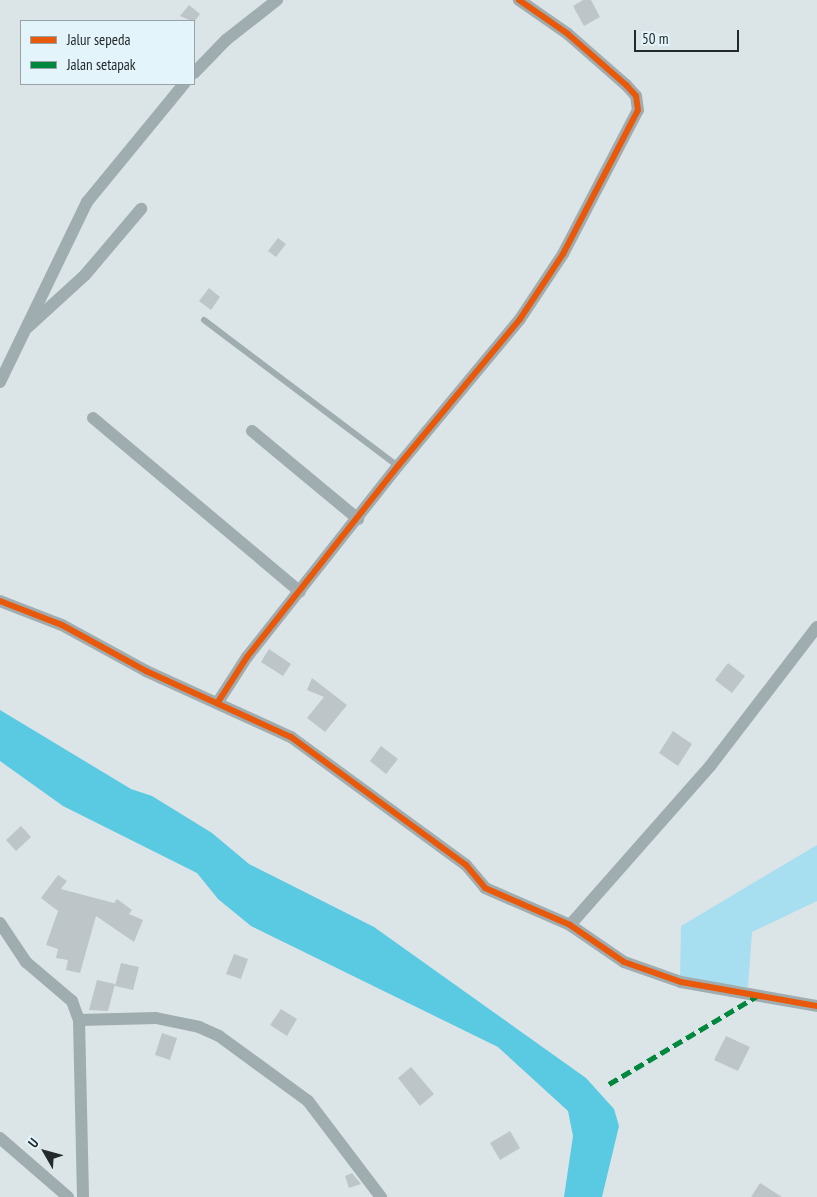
<!DOCTYPE html>
<html>
<head>
<meta charset="utf-8">
<style>
  body { margin:0 }
  #map { position:relative; width:817px; height:1197px; overflow:hidden; background:#dbe4e7; font-family:"PT Sans Narrow",sans-serif }
  div>[style] { position:absolute }
  .green>* { inset:0; background:#a7dff0 }
  .water>* { inset:0; background:#5ac9e2 }
  .building>* { inset:0; background:#bec5c8 }
  .lane>* { height:6px; margin:-3px; padding:0 3px; transform-origin:3px; border-radius:3px; background:#9fadb0 }
  .street>* { height:12px; margin:-6px; padding:0 6px; transform-origin:6px; border-radius:6px; background:#9fadb0 }
  .quiet>* { height:5px; margin-top:-2.5px; transform-origin:0; background:repeating-linear-gradient(90deg,#00873e 0 10px,transparent 0 15px) }
  .cycleway>* { height:6px; margin:-3px; padding:0 3px; transform-origin:3px; border-radius:3px; background:#e8590c }
  span { translate:-50% -50%; white-space:nowrap; text-align:center; line-height:1.15; -webkit-text-stroke:4.5px #e3f4fa; paint-order:stroke }
  .legend { position:absolute; left:20px; top:20px; width:175px; height:65px; box-sizing:border-box; background:#e3f4fa; border:1px solid #97a3a8; margin:0; padding:6px 9px; list-style:none; font-size:15px; color:#242a2c }
  .legend li { display:flex; align-items:center; gap:10px; height:25px }
  .legend b { width:25px; border:1px solid #97a3a8 }
  .north { position:absolute; left:20px; top:1127px; width:50px; height:50px; -webkit-text-stroke:4px #e3f4fa; paint-order:stroke; rotate:308deg; font-size:14px; font-weight:700; line-height:20px; text-align:center; color:#242a2c }
  .north::after { content:''; display:block; margin:auto; width:18px; height:22px; background:#242a2c; clip-path:polygon(50% 0,100% 100%,50% 72%,0 100%) }
  .scale { position:absolute; left:634px; top:30px; width:105px; height:22px; box-sizing:border-box; border:2px solid #242a2c; border-top:0; padding-left:6px; font-size:15px; line-height:18px; white-space:nowrap; color:#242a2c; -webkit-text-stroke:4px #e3f4fa; paint-order:stroke }
</style>
</head>
<body>
<div id="map">
  <div class="green">
    <div style="clip-path:polygon(817px 845px,817px 901px,752px 932px,748px 987px,680px 979px,681px 926px)"></div>
  </div>
  <div class="water">
    <div style="clip-path:polygon(0 710px,131px 789px,152px 796px,212px 833px,249px 864px,374px 927px,586px 1078px,614px 1109px,619px 1126px,602px 1197px,564px 1197px,573px 1136px,568px 1111px,498px 1047px,251px 926px,218px 899px,197px 873px,63px 806px,0 761px)"></div>
  </div>
  <div class="building">
    <div style="clip-path:polygon(583px 0,591px 0,600px 17px,584px 26px,573px 6px)"></div>
    <div style="clip-path:polygon(189px 5px,200px 14px,194px 22px,180px 16px)"></div>
    <div style="clip-path:polygon(278px 238px,286px 244px,276px 257px,268px 251px)"></div>
    <div style="clip-path:polygon(209px 288px,220px 297px,211px 310px,199px 301px)"></div>
    <div style="clip-path:polygon(269px 649px,291px 664px,283px 676px,261px 662px)"></div>
    <div style="clip-path:polygon(728px 663px,745px 676px,732px 693px,715px 680px)"></div>
    <div style="clip-path:polygon(312px 678px,347px 705px,325px 732px,307px 718px,324px 697px,307px 690px)"></div>
    <div style="clip-path:polygon(673px 731px,692px 744px,678px 766px,659px 753px)"></div>
    <div style="clip-path:polygon(381px 746px,398px 759px,386px 774px,370px 761px)"></div>
    <div style="clip-path:polygon(21px 826px,31px 837px,16px 851px,6px 840px)"></div>
    <div style="clip-path:polygon(58px 875px,67px 881px,61px 889px,114px 903px,117px 899px,132px 910px,129px 914px,143px 920px,134px 942px,96px 916px,80px 973px,66px 970px,68px 960px,56px 958px,58px 949px,46px 945px,58px 911px,41px 898px)"></div>
    <div style="clip-path:polygon(234px 954px,248px 959px,241px 979px,226px 974px)"></div>
    <div style="clip-path:polygon(121px 963px,139px 967px,133px 990px,115px 986px)"></div>
    <div style="clip-path:polygon(97px 980px,115px 984px,108px 1011px,89px 1010px)"></div>
    <div style="clip-path:polygon(281px 1009px,297px 1019px,287px 1036px,270px 1025px)"></div>
    <div style="clip-path:polygon(162px 1033px,177px 1038px,170px 1060px,155px 1055px)"></div>
    <div style="clip-path:polygon(726px 1036px,750px 1047px,738px 1071px,714px 1060px)"></div>
    <div style="clip-path:polygon(411px 1067px,434px 1094px,420px 1106px,398px 1078px)"></div>
    <div style="clip-path:polygon(510px 1131px,520px 1148px,500px 1160px,490px 1143px)"></div>
    <div style="clip-path:polygon(352px 1173px,361px 1184px,349px 1188px,345px 1176px)"></div>
    <div style="clip-path:polygon(760px 1183px,782px 1197px,751px 1197px)"></div>
  </div>
  <div class="lane">
    <div style="left:204px;top:320px;width:243px;rotate:37deg"></div>
  </div>
  <div class="street">
    <div style="left:194px;top:73px;width:46px;rotate:-45.9deg"></div>
    <div style="left:226px;top:40px;width:65px;rotate:-38.1deg"></div>
    <div style="left:28px;top:327px;width:77px;rotate:-42.4deg"></div>
    <div style="left:85px;top:275px;width:87px;rotate:-49.7deg"></div>
    <div style="left:0;top:382px;width:200px;rotate:-64.2deg"></div>
    <div style="left:87px;top:202px;width:153px;rotate:-50.6deg"></div>
    <div style="left:93px;top:418px;width:270px;rotate:40deg"></div>
    <div style="left:252px;top:431px;width:138px;rotate:39.7deg"></div>
    <div style="left:0;top:601px;width:66px;rotate:21.2deg"></div>
    <div style="left:62px;top:625px;width:96px;rotate:28.7deg"></div>
    <div style="left:146px;top:671px;width:159px;rotate:24.5deg"></div>
    <div style="left:291px;top:737px;width:217px;rotate:36.2deg"></div>
    <div style="left:466px;top:865px;width:30px;rotate:50deg"></div>
    <div style="left:485px;top:888px;width:93px;rotate:23.5deg"></div>
    <div style="left:570px;top:925px;width:65px;rotate:34.4deg"></div>
    <div style="left:624px;top:962px;width:60px;rotate:19.3deg"></div>
    <div style="left:681px;top:982px;width:138px;rotate:10deg"></div>
    <div style="left:218px;top:702px;width:54px;rotate:-57.2deg"></div>
    <div style="left:247px;top:657px;width:243px;rotate:-51.7deg"></div>
    <div style="left:398px;top:466px;width:191px;rotate:-50.3deg"></div>
    <div style="left:520px;top:319px;width:78px;rotate:-56.5deg"></div>
    <div style="left:563px;top:254px;width:162px;rotate:-62.5deg"></div>
    <div style="left:638px;top:110px;width:14px;rotate:-98deg"></div>
    <div style="left:636px;top:96px;width:15px;rotate:-132deg"></div>
    <div style="left:626px;top:85px;width:77px;rotate:-138.7deg"></div>
    <div style="left:568px;top:34px;width:60px;rotate:-145.2deg"></div>
    <div style="left:0;top:923px;width:47px;rotate:56.3deg"></div>
    <div style="left:26px;top:962px;width:60px;rotate:40.3deg"></div>
    <div style="left:72px;top:1001px;width:20px;rotate:70deg"></div>
    <div style="left:79px;top:1020px;width:177px;rotate:88.7deg"></div>
    <div style="left:570px;top:925px;width:213px;rotate:-48.6deg"></div>
    <div style="left:711px;top:765px;width:174px;rotate:-52.5deg"></div>
    <div style="left:79px;top:1020px;width:77px;rotate:-1.5deg"></div>
    <div style="left:156px;top:1018px;width:44px;rotate:11.8deg"></div>
    <div style="left:199px;top:1027px;width:22px;rotate:24deg"></div>
    <div style="left:219px;top:1036px;width:110px;rotate:36.1deg"></div>
    <div style="left:308px;top:1101px;width:121px;rotate:52.8deg"></div>
    <div style="left:0;top:1138px;width:90px;rotate:40.9deg"></div>
  </div>
  <div class="quiet">
    <div style="left:609px;top:1084px;width:172px;rotate:-30.7deg"></div>
  </div>
  <div class="cycleway">
    <div style="left:0;top:601px;width:66px;rotate:21.2deg"></div>
    <div style="left:62px;top:625px;width:96px;rotate:28.7deg"></div>
    <div style="left:146px;top:671px;width:159px;rotate:24.5deg"></div>
    <div style="left:291px;top:737px;width:217px;rotate:36.2deg"></div>
    <div style="left:466px;top:865px;width:30px;rotate:50deg"></div>
    <div style="left:485px;top:888px;width:93px;rotate:23.5deg"></div>
    <div style="left:570px;top:925px;width:65px;rotate:34.4deg"></div>
    <div style="left:624px;top:962px;width:60px;rotate:19.3deg"></div>
    <div style="left:681px;top:982px;width:138px;rotate:10deg"></div>
    <div style="left:218px;top:702px;width:54px;rotate:-57.2deg"></div>
    <div style="left:247px;top:657px;width:243px;rotate:-51.7deg"></div>
    <div style="left:398px;top:466px;width:191px;rotate:-50.3deg"></div>
    <div style="left:520px;top:319px;width:78px;rotate:-56.5deg"></div>
    <div style="left:563px;top:254px;width:162px;rotate:-62.5deg"></div>
    <div style="left:638px;top:110px;width:14px;rotate:-98deg"></div>
    <div style="left:636px;top:96px;width:15px;rotate:-132deg"></div>
    <div style="left:626px;top:85px;width:77px;rotate:-138.7deg"></div>
    <div style="left:568px;top:34px;width:60px;rotate:-145.2deg"></div>
  </div>
  <ul class="legend">
  <li><b style="height:6px;background:#e8590c"></b>Jalur sepeda</li>
  <li><b style="height:6px;background:#00873e"></b>Jalan setapak</li>
  </ul>
  <div class="north">U</div>
  <div class="scale">50 m</div>
</div>
</body>
</html>
